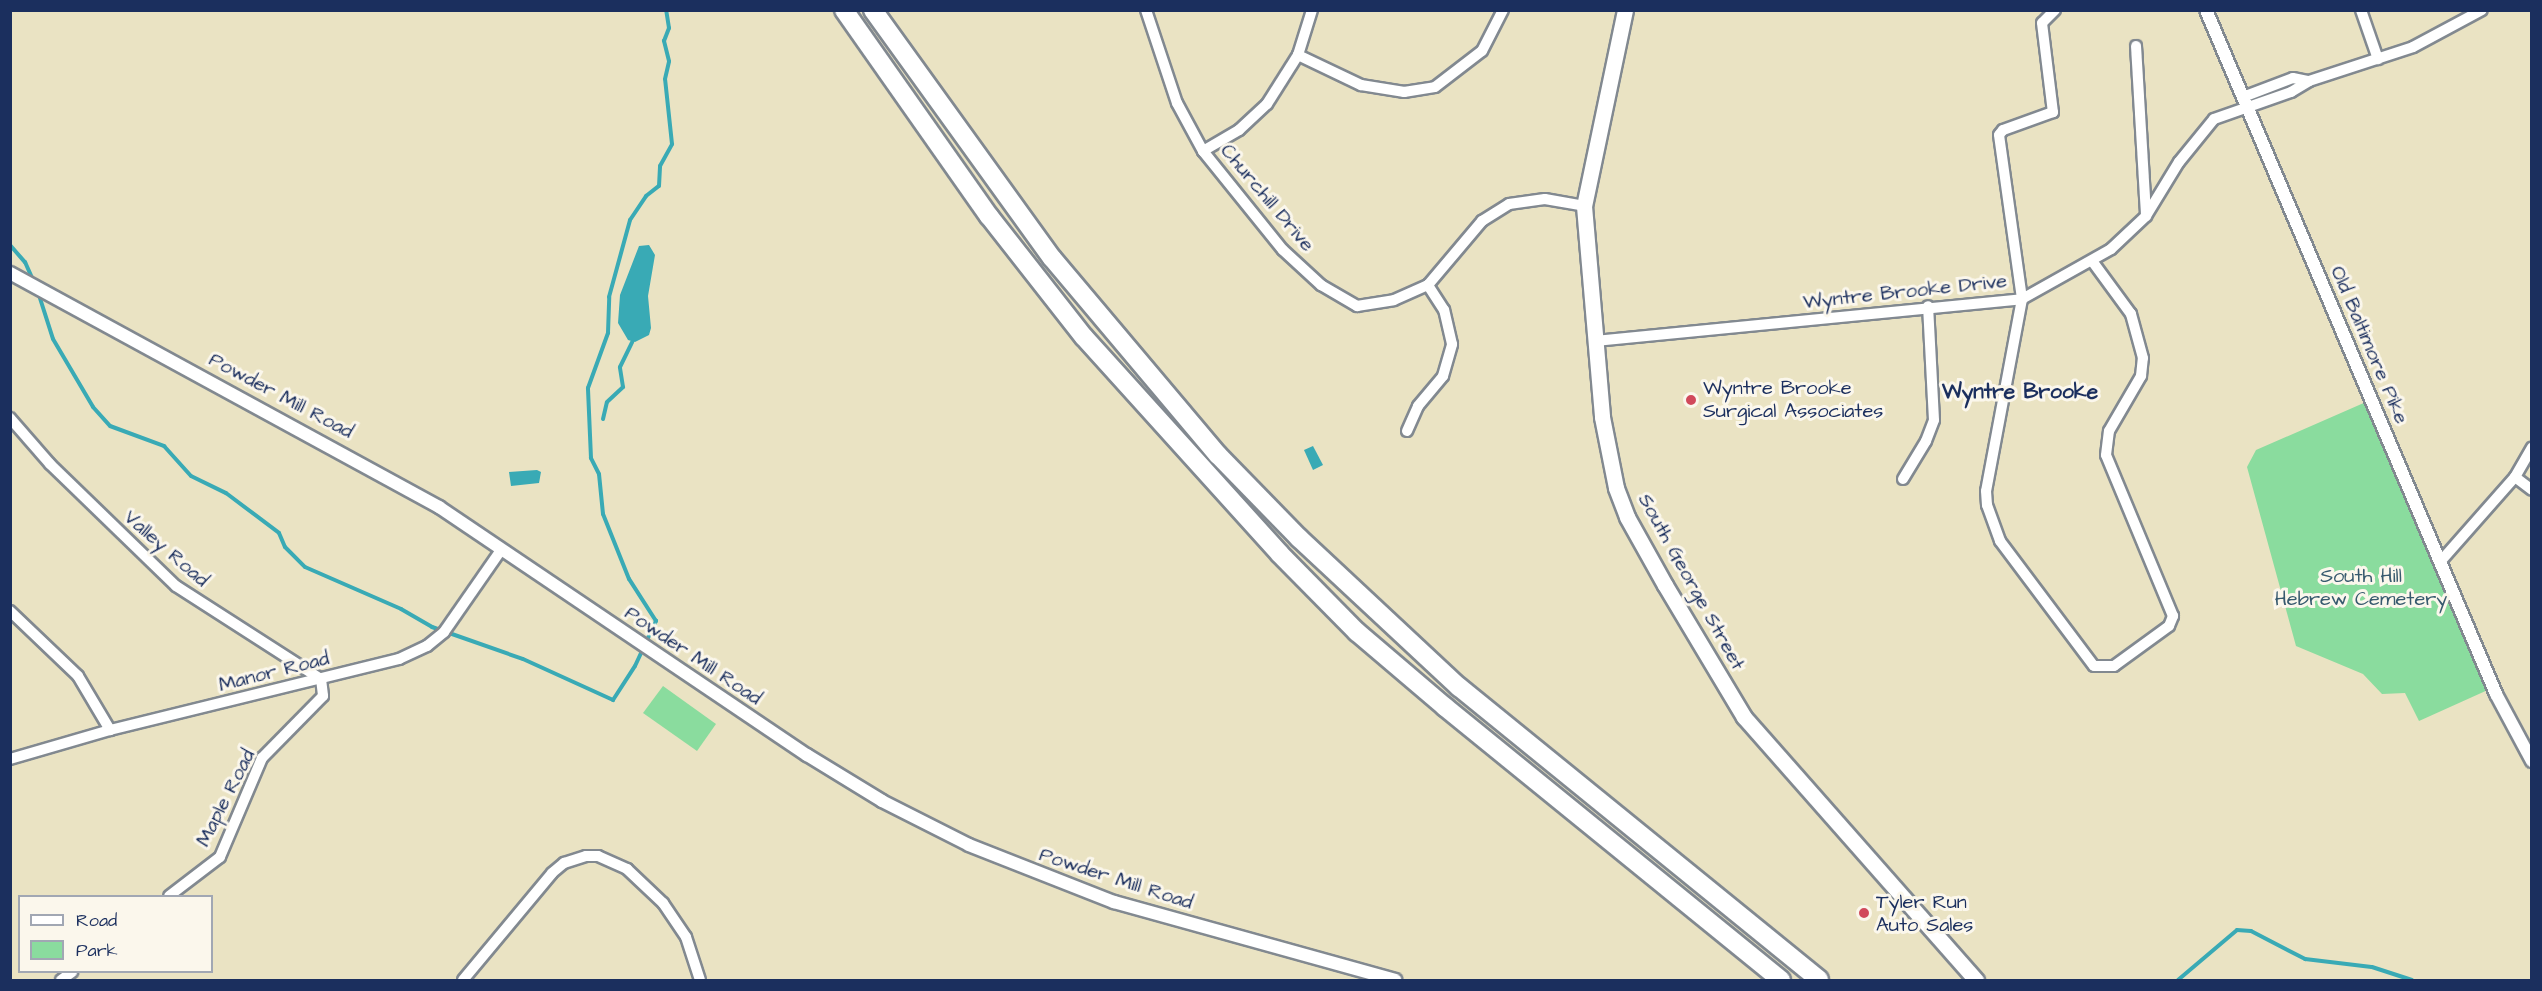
<!DOCTYPE html>
<html>
<head>
<meta charset="utf-8">
<style>
  body { margin:0 }
  #map { position:relative; width:2542px; height:991px; overflow:hidden; background:#eae3c3; font-family:"Architects Daughter",sans-serif }
  div>[style] { position:absolute }
  .green>* { inset:0; background:#8adc9e }
  .water>* { inset:0; background:#39aab5 }
  .stream>* { height:4px; margin:-2px; padding:0 2px; transform-origin:2px; border-radius:2px; background:#39aab5 }
  .roads { filter:drop-shadow(2px 0 #828990) drop-shadow(-2px 0 #828990) drop-shadow(0 2px #828990) drop-shadow(0 -2px #828990) }
  .minor>* { height:10px; margin:-5px; padding:0 5px; transform-origin:5px; border-radius:5px; background:#fff }
  .tertiary>* { height:12px; margin:-6px; padding:0 6px; transform-origin:6px; border-radius:6px; background:#fff }
  .primary>* { height:15px; margin:-7.5px; padding:0 7.5px; transform-origin:7.5px; border-radius:7.5px; background:#fff }
  .motorway>* { height:18px; margin:-9px; padding:0 9px; transform-origin:9px; border-radius:9px; background:#fff }
  .dots>* { width:16px; height:16px; translate:-50% -50%; box-sizing:border-box; border:3px solid #fbf7ec; border-radius:50% }
  span { translate:-50% -50%; white-space:nowrap; text-align:center; line-height:1.15; -webkit-text-stroke:6px #fbf7ec; paint-order:stroke }
  .street-label { font-size:20px; color:#1b2f5e }
  .poi-label { font-size:20px; color:#1b2f5e }
  .left { translate:0 -50%; text-align:left }
  .park-label { font-size:20px; color:#375a6e }
  .neighbourhood-label { font-size:21px; color:#1b2f5e; font-weight:700 }
  .frame { position:absolute; inset:0; border:12px solid #1b2f5e; pointer-events:none }
  .legend { position:absolute; left:18px; top:895px; width:195px; height:78px; box-sizing:border-box; background:#fbf7ec; border:2px solid #a1a7b3; margin:0; padding:8px 10px; list-style:none; font-size:18px; color:#1b2f5e }
  .legend li { display:flex; align-items:center; gap:12px; height:30px }
  .legend b { width:30px; border:2px solid #a1a7b3 }
</style>
</head>
<body>
<div id="map">
  <div class="green">
    <div style="clip-path:polygon(2366px 402px,2490px 689px,2419px 721px,2405px 693px,2382px 694px,2363px 674px,2296px 646px,2247px 467px,2256px 450px)"></div>
    <div style="clip-path:polygon(663px 686px,716px 724px,697px 751px,643px 713px)"></div>
  </div>
  <div class="water">
    <div style="clip-path:polygon(649px 245px,655px 255px,648px 296px,651px 328px,649px 335px,635px 342px,628px 340px,618px 323px,620px 295px,639px 246px)"></div>
    <div style="clip-path:polygon(1313px 446px,1323px 465px,1313px 470px,1304px 450px)"></div>
    <div style="clip-path:polygon(537px 470px,541px 472px,539px 483px,511px 486px,509px 472px)"></div>
  </div>
  <div class="stream">
    <div style="left:10px;top:245px;width:23px;rotate:49deg"></div>
    <div style="left:25px;top:262px;width:22px;rotate:66deg"></div>
    <div style="left:38px;top:292px;width:49px;rotate:72.3deg"></div>
    <div style="left:53px;top:339px;width:79px;rotate:59.5deg"></div>
    <div style="left:93px;top:407px;width:25px;rotate:48deg"></div>
    <div style="left:110px;top:426px;width:58px;rotate:20.3deg"></div>
    <div style="left:164px;top:446px;width:40px;rotate:48deg"></div>
    <div style="left:191px;top:476px;width:39px;rotate:26deg"></div>
    <div style="left:226px;top:493px;width:66px;rotate:37deg"></div>
    <div style="left:279px;top:533px;width:15px;rotate:67deg"></div>
    <div style="left:285px;top:547px;width:28px;rotate:45deg"></div>
    <div style="left:305px;top:567px;width:105px;rotate:23.6deg"></div>
    <div style="left:401px;top:609px;width:36px;rotate:30deg"></div>
    <div style="left:432px;top:627px;width:96px;rotate:19.4deg"></div>
    <div style="left:523px;top:659px;width:99px;rotate:24.5deg"></div>
    <div style="left:613px;top:700px;width:40px;rotate:-57.1deg"></div>
    <div style="left:635px;top:666px;width:50px;rotate:-65deg"></div>
    <div style="left:656px;top:621px;width:50px;rotate:-122.7deg"></div>
    <div style="left:629px;top:579px;width:70px;rotate:-111.8deg"></div>
    <div style="left:603px;top:514px;width:40px;rotate:-95.7deg"></div>
    <div style="left:599px;top:474px;width:18px;rotate:-117deg"></div>
    <div style="left:591px;top:458px;width:70px;rotate:-92.5deg"></div>
    <div style="left:588px;top:388px;width:59px;rotate:-70deg"></div>
    <div style="left:608px;top:333px;width:36px;rotate:-88deg"></div>
    <div style="left:609px;top:297px;width:80px;rotate:-74.7deg"></div>
    <div style="left:630px;top:220px;width:29px;rotate:-56deg"></div>
    <div style="left:646px;top:196px;width:16px;rotate:-38deg"></div>
    <div style="left:659px;top:186px;width:20px;rotate:-87deg"></div>
    <div style="left:660px;top:166px;width:25px;rotate:-61deg"></div>
    <div style="left:672px;top:144px;width:65px;rotate:-96.1deg"></div>
    <div style="left:665px;top:79px;width:18px;rotate:-77deg"></div>
    <div style="left:669px;top:61px;width:21px;rotate:-104deg"></div>
    <div style="left:664px;top:41px;width:14px;rotate:-69deg"></div>
    <div style="left:669px;top:28px;width:18px;rotate:-99deg"></div>
    <div style="left:603px;top:419px;width:17px;rotate:-77deg"></div>
    <div style="left:607px;top:402px;width:22px;rotate:-43deg"></div>
    <div style="left:623px;top:387px;width:20px;rotate:-99deg"></div>
    <div style="left:620px;top:367px;width:28px;rotate:-64deg"></div>
    <div style="left:2178px;top:980px;width:77px;rotate:-40.3deg"></div>
    <div style="left:2237px;top:930px;width:14px;rotate:4deg"></div>
    <div style="left:2251px;top:931px;width:61px;rotate:27.4deg"></div>
    <div style="left:2305px;top:959px;width:67px;rotate:6.8deg"></div>
    <div style="left:2372px;top:967px;width:42px;rotate:18deg"></div>
  </div>
  <div class="roads">
    <div class="minor">
      <div style="left:1146px;top:10px;width:98px;rotate:71.6deg"></div>
      <div style="left:1177px;top:103px;width:55px;rotate:61.6deg"></div>
      <div style="left:1203px;top:151px;width:127px;rotate:51.1deg"></div>
      <div style="left:1283px;top:250px;width:52px;rotate:42.6deg"></div>
      <div style="left:1321px;top:285px;width:42px;rotate:30.3deg"></div>
      <div style="left:1357px;top:306px;width:37px;rotate:-9deg"></div>
      <div style="left:1394px;top:300px;width:37px;rotate:-24deg"></div>
      <div style="left:1428px;top:285px;width:84px;rotate:-49.8deg"></div>
      <div style="left:1482px;top:221px;width:32px;rotate:-32deg"></div>
      <div style="left:1509px;top:204px;width:36px;rotate:-8deg"></div>
      <div style="left:1545px;top:199px;width:40px;rotate:10deg"></div>
      <div style="left:2055px;top:10px;width:18px;rotate:135deg"></div>
      <div style="left:2042px;top:23px;width:90px;rotate:83deg"></div>
      <div style="left:2053px;top:112px;width:53px;rotate:160.2deg"></div>
      <div style="left:2003px;top:130px;width:6px;rotate:129deg"></div>
      <div style="left:1999px;top:135px;width:166px;rotate:82deg"></div>
      <div style="left:2022px;top:299px;width:195px;rotate:100.6deg"></div>
      <div style="left:1986px;top:491px;width:14px;rotate:86deg"></div>
      <div style="left:1987px;top:505px;width:38px;rotate:70deg"></div>
      <div style="left:2000px;top:541px;width:156px;rotate:53.1deg"></div>
      <div style="left:2094px;top:666px;width:20px"></div>
      <div style="left:2114px;top:666px;width:68px;rotate:-36deg"></div>
      <div style="left:2169px;top:626px;width:11px;rotate:-68deg"></div>
      <div style="left:2173px;top:616px;width:174px;rotate:-112.6deg"></div>
      <div style="left:2106px;top:455px;width:24px;rotate:-83deg"></div>
      <div style="left:2109px;top:431px;width:64px;rotate:-59.8deg"></div>
      <div style="left:2141px;top:376px;width:18px;rotate:-84deg"></div>
      <div style="left:2143px;top:358px;width:46px;rotate:-105.3deg"></div>
      <div style="left:2131px;top:314px;width:66px;rotate:-126.3deg"></div>
      <div style="left:2361px;top:10px;width:52px;rotate:70.9deg"></div>
      <div style="left:2136px;top:46px;width:170px;rotate:86.6deg"></div>
      <div style="left:1298px;top:55px;width:70px;rotate:25.5deg"></div>
      <div style="left:1361px;top:85px;width:44px;rotate:9.2deg"></div>
      <div style="left:1404px;top:92px;width:31px;rotate:-9deg"></div>
      <div style="left:1435px;top:87px;width:59px;rotate:-37.5deg"></div>
      <div style="left:1482px;top:51px;width:46px;rotate:-62.9deg"></div>
      <div style="left:2243px;top:97px;width:53px;rotate:-20.8deg"></div>
      <div style="left:2293px;top:78px;width:16px;rotate:11deg"></div>
      <div style="left:1203px;top:151px;width:42px;rotate:-30.3deg"></div>
      <div style="left:1239px;top:130px;width:38px;rotate:-43deg"></div>
      <div style="left:1267px;top:104px;width:58px;rotate:-57.7deg"></div>
      <div style="left:1298px;top:55px;width:47px;rotate:-72.7deg"></div>
      <div style="left:1595px;top:341px;width:429px;rotate:-5.6deg"></div>
      <div style="left:2022px;top:299px;width:102px;rotate:-29.3deg"></div>
      <div style="left:2111px;top:249px;width:48px;rotate:-43.3deg"></div>
      <div style="left:2146px;top:216px;width:63px;rotate:-58.6deg"></div>
      <div style="left:2179px;top:162px;width:55px;rotate:-50.9deg"></div>
      <div style="left:2214px;top:119px;width:82px;rotate:-19.3deg"></div>
      <div style="left:2291px;top:92px;width:21px;rotate:-31deg"></div>
      <div style="left:2309px;top:81px;width:109px;rotate:-18.1deg"></div>
      <div style="left:2413px;top:47px;width:78px;rotate:-28.2deg"></div>
      <div style="left:10px;top:418px;width:61px;rotate:49deg"></div>
      <div style="left:50px;top:464px;width:175px;rotate:44.1deg"></div>
      <div style="left:176px;top:586px;width:172px;rotate:32.7deg"></div>
      <div style="left:321px;top:679px;width:17px;rotate:83deg"></div>
      <div style="left:323px;top:696px;width:87px;rotate:134.5deg"></div>
      <div style="left:262px;top:758px;width:108px;rotate:113deg"></div>
      <div style="left:220px;top:857px;width:64px;rotate:142.6deg"></div>
      <div style="left:1407px;top:431px;width:27px;rotate:-66deg"></div>
      <div style="left:1418px;top:406px;width:39px;rotate:-50deg"></div>
      <div style="left:1443px;top:376px;width:33px;rotate:-74deg"></div>
      <div style="left:1452px;top:344px;width:35px;rotate:-103deg"></div>
      <div style="left:1444px;top:310px;width:30px;rotate:-123deg"></div>
      <div style="left:2515px;top:477px;width:21px;rotate:37deg"></div>
      <div style="left:1903px;top:479px;width:44px;rotate:-58.8deg"></div>
      <div style="left:1926px;top:441px;width:22px;rotate:-69deg"></div>
      <div style="left:1934px;top:420px;width:114px;rotate:-93deg"></div>
      <div style="left:2440px;top:562px;width:113px;rotate:-48.6deg"></div>
      <div style="left:2515px;top:477px;width:34px;rotate:-60deg"></div>
      <div style="left:10px;top:611px;width:94px;rotate:43.7deg"></div>
      <div style="left:78px;top:676px;width:63px;rotate:59.3deg"></div>
      <div style="left:10px;top:759px;width:104px;rotate:-16.2deg"></div>
      <div style="left:110px;top:730px;width:298px;rotate:-13.8deg"></div>
      <div style="left:399px;top:659px;width:31px;rotate:-25deg"></div>
      <div style="left:427px;top:646px;width:22px;rotate:-39deg"></div>
      <div style="left:444px;top:632px;width:100px;rotate:-55.2deg"></div>
      <div style="left:61px;top:980px;width:14px;rotate:-36deg"></div>
      <div style="left:463px;top:980px;width:139px;rotate:-50.2deg"></div>
      <div style="left:552px;top:873px;width:16px;rotate:-40deg"></div>
      <div style="left:564px;top:863px;width:23px;rotate:-18deg"></div>
      <div style="left:586px;top:856px;width:12px"></div>
      <div style="left:598px;top:856px;width:32px;rotate:24deg"></div>
      <div style="left:627px;top:869px;width:50px;rotate:43.4deg"></div>
      <div style="left:663px;top:903px;width:41px;rotate:55.9deg"></div>
      <div style="left:686px;top:937px;width:45px;rotate:72deg"></div>
    </div>
    <div class="tertiary">
      <div style="left:2206px;top:10px;width:743px;rotate:67.02deg"></div>
      <div style="left:2496px;top:694px;width:76px;rotate:61.8deg"></div>
      <div style="left:10px;top:273px;width:489px;rotate:28.6deg"></div>
      <div style="left:439px;top:507px;width:444px;rotate:34deg"></div>
      <div style="left:807px;top:755px;width:88px;rotate:31.5deg"></div>
      <div style="left:882px;top:801px;width:97px;rotate:26.8deg"></div>
      <div style="left:969px;top:845px;width:156px;rotate:21.5deg"></div>
      <div style="left:1114px;top:902px;width:292px;rotate:15.5deg"></div>
    </div>
    <div class="primary">
      <div style="left:1625px;top:10px;width:200px;rotate:101.8deg"></div>
      <div style="left:1584px;top:206px;width:212px;rotate:85.1deg"></div>
      <div style="left:1602px;top:417px;width:72px;rotate:78.8deg"></div>
      <div style="left:1616px;top:488px;width:31px;rotate:69deg"></div>
      <div style="left:1627px;top:517px;width:78px;rotate:60.8deg"></div>
      <div style="left:1665px;top:585px;width:154px;rotate:59.1deg"></div>
      <div style="left:1744px;top:717px;width:351px;rotate:48.6deg"></div>
    </div>
    <div class="motorway">
      <div style="left:844px;top:10px;width:252px;rotate:54.9deg"></div>
      <div style="left:989px;top:216px;width:154px;rotate:51.9deg"></div>
      <div style="left:1084px;top:337px;width:292px;rotate:47.9deg"></div>
      <div style="left:1280px;top:554px;width:110px;rotate:45.4deg"></div>
      <div style="left:1357px;top:632px;width:116px;rotate:40.4deg"></div>
      <div style="left:1445px;top:707px;width:433px;rotate:39.1deg"></div>
      <div style="left:873px;top:10px;width:306px;rotate:54.2deg"></div>
      <div style="left:1052px;top:258px;width:258px;rotate:49.9deg"></div>
      <div style="left:1218px;top:455px;width:116px;rotate:45.7deg"></div>
      <div style="left:1299px;top:538px;width:219px;rotate:43deg"></div>
      <div style="left:1459px;top:687px;width:464px;rotate:39.1deg"></div>
    </div>
  </div>
  <div class="dots">
    <div style="left:1691px;top:400px;background:#d1495b"></div>
    <div style="left:1864px;top:913px;background:#d1495b"></div>
  </div>
  <div class="street-label">
    <span style="left:1267px;top:198px;rotate:50deg">Churchill Drive</span>
    <span style="left:1905px;top:292px;rotate:-6deg">Wyntre Brooke Drive</span>
    <span style="left:2369px;top:345px;rotate:67deg">Old Baltimore Pike</span>
    <span style="left:281px;top:396px;rotate:28deg">Powder Mill Road</span>
    <span style="left:166px;top:549px;rotate:41deg">Valley Road</span>
    <span style="left:1691px;top:582px;rotate:61deg">South George Street</span>
    <span style="left:693px;top:656px;rotate:34deg">Powder Mill Road</span>
    <span style="left:274px;top:672px;rotate:-14deg">Manor Road</span>
    <span style="left:226px;top:798px;rotate:-63deg">Maple Road</span>
    <span style="left:1116px;top:879px;rotate:18deg">Powder Mill Road</span>
  </div>
  <div class="poi-label">
    <span class="left" style="left:1703px;top:400px">Wyntre Brooke<br>Surgical Associates</span>
    <span class="left" style="left:1876px;top:914px">Tyler Run<br>Auto Sales</span>
  </div>
  <div class="park-label">
    <span style="left:2361px;top:588px">South Hill<br>Hebrew Cemetery</span>
  </div>
  <div class="neighbourhood-label">
    <span style="left:2020px;top:392px">Wyntre Brooke</span>
  </div>
  <div class="frame"></div>
  <ul class="legend">
  <li><b style="height:8px;background:#fff"></b>Road</li>
  <li><b style="height:16px;background:#8adc9e"></b>Park</li>
  </ul>
</div>
</body>
</html>
